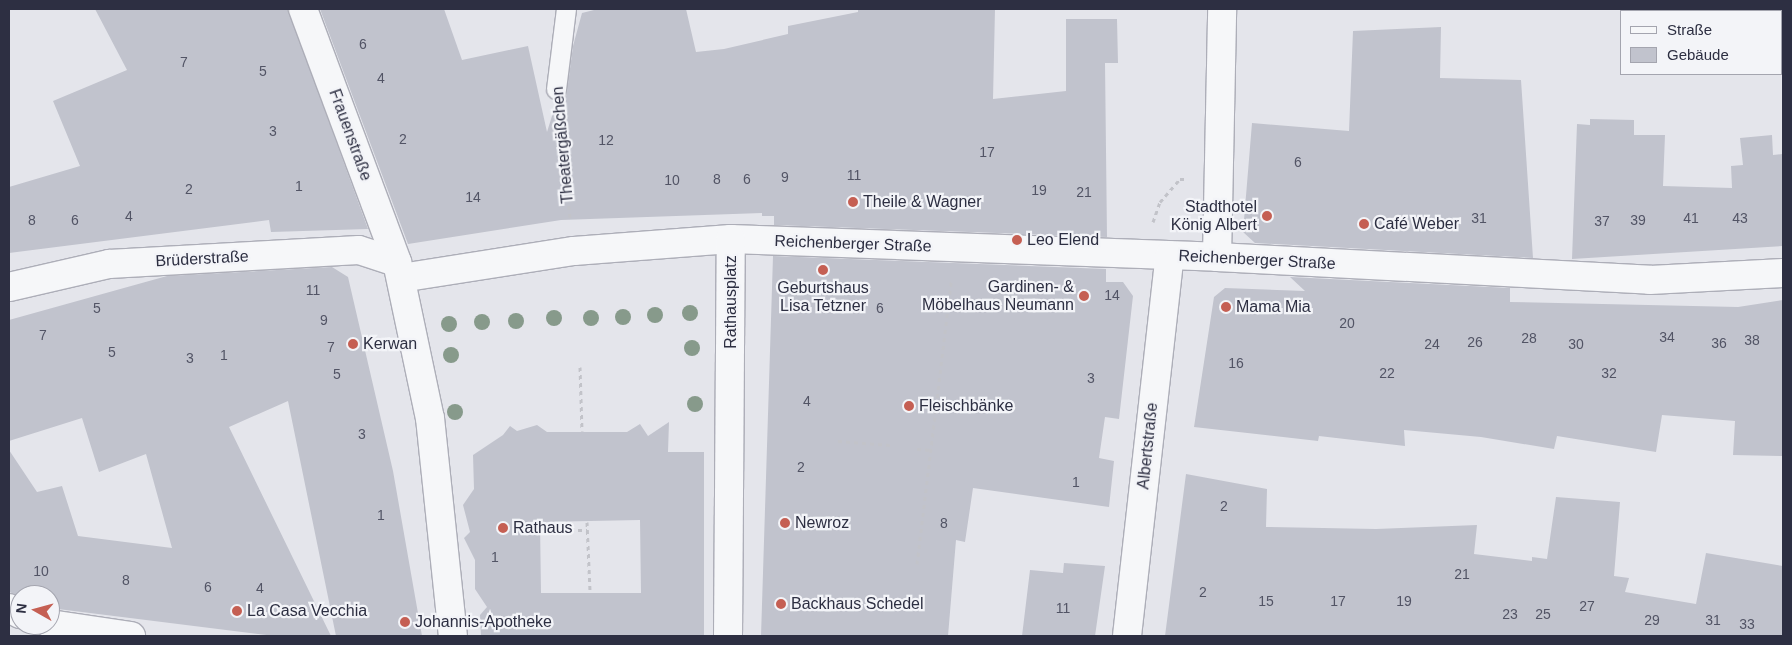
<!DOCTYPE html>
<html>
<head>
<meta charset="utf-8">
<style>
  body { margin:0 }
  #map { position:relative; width:1792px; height:645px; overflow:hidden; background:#e4e5eb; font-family:Helvetica,sans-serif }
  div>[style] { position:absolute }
  .building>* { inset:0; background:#c1c3cd }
  .path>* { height:3px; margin-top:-1.5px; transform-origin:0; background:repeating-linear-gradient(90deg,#c2c3c9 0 4px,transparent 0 8px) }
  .roads { filter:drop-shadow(1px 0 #adaeb8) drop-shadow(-1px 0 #adaeb8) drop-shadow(0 1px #adaeb8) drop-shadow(0 -1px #adaeb8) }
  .service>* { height:19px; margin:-9.5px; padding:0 9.5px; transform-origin:9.5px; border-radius:9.5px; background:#f6f7f9 }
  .pedestrian>* { height:28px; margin:-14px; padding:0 14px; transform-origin:14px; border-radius:14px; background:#f6f7f9 }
  .minor>* { height:28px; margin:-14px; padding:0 14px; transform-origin:14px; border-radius:14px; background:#f6f7f9 }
  .trees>* { width:16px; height:16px; margin:-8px; border-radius:50%; background:#879a8b }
  .dots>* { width:14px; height:14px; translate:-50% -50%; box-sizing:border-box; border:2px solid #f3f4f8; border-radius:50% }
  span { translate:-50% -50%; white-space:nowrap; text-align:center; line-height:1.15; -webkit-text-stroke:4.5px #f3f4f8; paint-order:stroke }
  .number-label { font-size:14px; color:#525465 }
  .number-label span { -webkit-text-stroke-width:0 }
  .street-label { font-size:16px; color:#2d2f42 }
  .poi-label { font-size:16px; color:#2d2f42 }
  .left { translate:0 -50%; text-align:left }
  .right { translate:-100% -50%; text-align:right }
  .frame { position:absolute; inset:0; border:10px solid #2d2f42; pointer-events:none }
  .legend { position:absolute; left:1620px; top:10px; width:162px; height:65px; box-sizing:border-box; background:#f3f4f8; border:1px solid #a4a5af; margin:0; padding:6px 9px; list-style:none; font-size:15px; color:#2d2f42 }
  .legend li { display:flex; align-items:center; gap:10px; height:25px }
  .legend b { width:25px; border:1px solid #a4a5af }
  .north { position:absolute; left:10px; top:585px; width:50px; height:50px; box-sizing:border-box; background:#f3f4f8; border:1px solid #a4a5af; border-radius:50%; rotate:277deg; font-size:14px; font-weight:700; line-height:20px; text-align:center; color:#2d2f42 }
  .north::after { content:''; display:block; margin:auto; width:18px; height:22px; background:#c55f53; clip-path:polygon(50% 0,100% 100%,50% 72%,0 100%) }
</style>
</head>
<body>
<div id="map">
  <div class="building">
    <div style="clip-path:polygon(95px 9px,288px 9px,368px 229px,271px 232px,269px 220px,9px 253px,9px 187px,80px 166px,53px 101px,127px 70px)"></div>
    <div style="clip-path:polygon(320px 9px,444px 9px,462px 60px,528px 46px,547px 132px,557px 100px,567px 91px,573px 46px,582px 13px,598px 9px,686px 9px,696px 52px,724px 49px,788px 34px,788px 26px,858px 12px,858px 9px,995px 9px,993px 99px,1066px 91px,1066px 19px,1117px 19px,1118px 63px,1105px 63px,1107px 237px,774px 225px,774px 216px,762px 216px,762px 213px,561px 220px,408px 244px)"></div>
    <div style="clip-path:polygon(1441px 27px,1440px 78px,1521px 80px,1533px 258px,1255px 243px,1243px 232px,1252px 123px,1349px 131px,1353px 31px)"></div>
    <div style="clip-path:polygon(1590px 119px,1634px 120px,1634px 135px,1665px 135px,1663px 186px,1732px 188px,1731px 166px,1743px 165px,1740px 138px,1772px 135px,1773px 155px,1783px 154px,1783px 246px,1572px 259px,1577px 124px,1590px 125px)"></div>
    <div style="clip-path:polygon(773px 256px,1106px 269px,1106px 282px,1123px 282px,1133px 296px,1119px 419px,1105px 417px,1099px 458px,1114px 461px,1109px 507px,973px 488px,965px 542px,956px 540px,948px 636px,761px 636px)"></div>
    <div style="clip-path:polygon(332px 267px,348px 277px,393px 471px,422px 636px,336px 636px,288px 401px,229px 427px,331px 636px,275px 636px,50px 608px,50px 595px,20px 596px,9px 592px,9px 450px,37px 492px,62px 486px,78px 536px,172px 548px,146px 454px,99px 472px,82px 418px,9px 441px,9px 320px,167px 276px)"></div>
    <div style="clip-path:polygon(1290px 277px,1510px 288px,1510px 302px,1738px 307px,1783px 300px,1783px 456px,1733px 455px,1735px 421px,1662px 415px,1656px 452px,1557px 436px,1554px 449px,1481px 437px,1404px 430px,1405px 446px,1319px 436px,1318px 441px,1194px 427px,1214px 297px,1225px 288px,1305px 291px)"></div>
    <div style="clip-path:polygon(evenodd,669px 422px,668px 452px,704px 452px,704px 636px,481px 636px,480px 615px,487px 607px,475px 589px,475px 560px,464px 538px,470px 532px,463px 505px,474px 489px,473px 455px,503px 435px,510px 426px,517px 431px,537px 425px,547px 432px,627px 432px,640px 424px,648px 436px,669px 422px,640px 520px,641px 593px,541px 593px,540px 522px,640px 520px)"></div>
    <div style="clip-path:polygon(1186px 474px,1267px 489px,1266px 527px,1376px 529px,1477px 525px,1474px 554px,1532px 561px,1532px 557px,1547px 559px,1556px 497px,1620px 502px,1614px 576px,1629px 578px,1625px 592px,1696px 604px,1706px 553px,1783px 566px,1783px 636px,1165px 636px)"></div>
    <div style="clip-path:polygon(1064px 563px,1105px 566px,1095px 636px,1022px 636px,1030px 570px,1063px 573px)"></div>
  </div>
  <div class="path">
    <div style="left:559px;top:118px;width:101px;rotate:83.7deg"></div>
    <div style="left:1153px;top:222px;width:21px;rotate:-71deg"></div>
    <div style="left:1160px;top:202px;width:30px;rotate:-49deg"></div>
    <div style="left:1180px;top:179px;width:5px"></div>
    <div style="left:580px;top:367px;width:64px;rotate:88.2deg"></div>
    <div style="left:838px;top:441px;width:52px;rotate:4.4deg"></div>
    <div style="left:917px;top:449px;width:15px;rotate:4deg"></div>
    <div style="left:587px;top:522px;width:70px;rotate:87.5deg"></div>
    <div style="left:546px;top:530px;width:41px"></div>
    <div style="left:917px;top:564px;width:285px;rotate:-83.1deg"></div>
  </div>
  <div class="roads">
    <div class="service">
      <div style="left:556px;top:89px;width:81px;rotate:-82.9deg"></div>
    </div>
    <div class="pedestrian">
      <div style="left:303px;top:9px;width:270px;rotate:69.6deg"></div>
    </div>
    <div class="minor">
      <div style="left:1217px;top:257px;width:248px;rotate:-88.8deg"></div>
      <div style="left:401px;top:278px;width:175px;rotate:-8.9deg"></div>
      <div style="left:574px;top:251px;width:157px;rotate:-4.4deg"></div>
      <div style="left:731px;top:239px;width:486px;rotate:2.1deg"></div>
      <div style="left:1217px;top:257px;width:434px;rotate:3deg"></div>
      <div style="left:1650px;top:280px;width:133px;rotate:-3deg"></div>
      <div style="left:9px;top:287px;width:103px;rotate:-13deg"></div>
      <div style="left:109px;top:264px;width:250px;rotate:-3.2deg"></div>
      <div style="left:359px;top:250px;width:40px;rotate:18deg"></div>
      <div style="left:397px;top:262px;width:159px;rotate:78.1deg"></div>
      <div style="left:430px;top:418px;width:219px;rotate:84deg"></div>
      <div style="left:9px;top:608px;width:13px;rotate:29deg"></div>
      <div style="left:50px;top:624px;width:82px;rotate:8.4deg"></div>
      <div style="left:728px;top:636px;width:397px;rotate:-89.6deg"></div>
      <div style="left:1127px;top:636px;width:383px;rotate:-83.6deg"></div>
    </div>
  </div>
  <div class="trees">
    <div style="left:690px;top:313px"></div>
    <div style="left:655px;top:315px"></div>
    <div style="left:623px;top:317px"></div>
    <div style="left:554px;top:318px"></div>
    <div style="left:591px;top:318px"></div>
    <div style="left:516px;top:321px"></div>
    <div style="left:482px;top:322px"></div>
    <div style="left:449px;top:324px"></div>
    <div style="left:692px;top:348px"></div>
    <div style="left:451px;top:355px"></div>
    <div style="left:695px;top:404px"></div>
    <div style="left:455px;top:412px"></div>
  </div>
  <div class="dots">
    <div style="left:853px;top:202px;background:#c55f53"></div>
    <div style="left:1267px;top:216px;background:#c55f53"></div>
    <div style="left:1364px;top:224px;background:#c55f53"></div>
    <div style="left:1017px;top:240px;background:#c55f53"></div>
    <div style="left:823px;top:270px;background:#c55f53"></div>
    <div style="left:1084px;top:296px;background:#c55f53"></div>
    <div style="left:1226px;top:307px;background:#c55f53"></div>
    <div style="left:353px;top:344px;background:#c55f53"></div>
    <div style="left:909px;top:406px;background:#c55f53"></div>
    <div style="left:785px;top:523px;background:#c55f53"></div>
    <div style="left:503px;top:528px;background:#c55f53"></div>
    <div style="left:781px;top:604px;background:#c55f53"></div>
    <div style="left:237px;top:611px;background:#c55f53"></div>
    <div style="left:405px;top:622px;background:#c55f53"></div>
  </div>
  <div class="number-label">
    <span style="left:363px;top:44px">6</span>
    <span style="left:184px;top:62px">7</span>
    <span style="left:263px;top:71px">5</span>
    <span style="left:381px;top:78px">4</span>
    <span style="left:273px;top:131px">3</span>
    <span style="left:403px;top:139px">2</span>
    <span style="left:606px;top:140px">12</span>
    <span style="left:987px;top:152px">17</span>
    <span style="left:1298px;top:162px">6</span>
    <span style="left:854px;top:175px">11</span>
    <span style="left:785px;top:177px">9</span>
    <span style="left:717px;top:179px">8</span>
    <span style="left:747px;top:179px">6</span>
    <span style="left:672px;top:180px">10</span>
    <span style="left:299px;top:186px">1</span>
    <span style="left:189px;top:189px">2</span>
    <span style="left:1039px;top:190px">19</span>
    <span style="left:1084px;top:192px">21</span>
    <span style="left:473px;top:197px">14</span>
    <span style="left:129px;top:216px">4</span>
    <span style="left:1479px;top:218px">31</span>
    <span style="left:1691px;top:218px">41</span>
    <span style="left:1740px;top:218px">43</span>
    <span style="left:32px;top:220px">8</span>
    <span style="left:75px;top:220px">6</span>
    <span style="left:1638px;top:220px">39</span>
    <span style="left:1602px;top:221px">37</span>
    <span style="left:313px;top:290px">11</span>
    <span style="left:1112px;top:295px">14</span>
    <span style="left:97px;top:308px">5</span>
    <span style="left:880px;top:308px">6</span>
    <span style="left:324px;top:320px">9</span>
    <span style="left:1347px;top:323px">20</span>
    <span style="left:43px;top:335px">7</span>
    <span style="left:1667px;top:337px">34</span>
    <span style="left:1529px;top:338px">28</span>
    <span style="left:1752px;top:340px">38</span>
    <span style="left:1475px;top:342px">26</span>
    <span style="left:1719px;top:343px">36</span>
    <span style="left:1432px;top:344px">24</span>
    <span style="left:1576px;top:344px">30</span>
    <span style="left:331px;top:347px">7</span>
    <span style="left:112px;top:352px">5</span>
    <span style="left:224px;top:355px">1</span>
    <span style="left:190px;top:358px">3</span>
    <span style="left:1236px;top:363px">16</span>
    <span style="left:1387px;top:373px">22</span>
    <span style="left:1609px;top:373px">32</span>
    <span style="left:337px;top:374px">5</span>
    <span style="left:1091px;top:378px">3</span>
    <span style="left:807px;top:401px">4</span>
    <span style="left:362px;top:434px">3</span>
    <span style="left:801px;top:467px">2</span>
    <span style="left:1076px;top:482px">1</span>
    <span style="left:1224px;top:506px">2</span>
    <span style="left:381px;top:515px">1</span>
    <span style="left:944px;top:523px">8</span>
    <span style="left:495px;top:557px">1</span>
    <span style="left:41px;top:571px">10</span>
    <span style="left:1462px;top:574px">21</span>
    <span style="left:126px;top:580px">8</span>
    <span style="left:208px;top:587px">6</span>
    <span style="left:260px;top:588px">4</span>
    <span style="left:1203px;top:592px">2</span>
    <span style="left:1266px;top:601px">15</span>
    <span style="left:1338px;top:601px">17</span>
    <span style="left:1404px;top:601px">19</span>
    <span style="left:1587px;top:606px">27</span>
    <span style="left:1063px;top:608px">11</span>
    <span style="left:1510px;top:614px">23</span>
    <span style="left:1543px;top:614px">25</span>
    <span style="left:1652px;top:620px">29</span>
    <span style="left:1713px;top:620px">31</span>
    <span style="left:1747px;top:624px">33</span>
  </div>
  <div class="street-label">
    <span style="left:350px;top:135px;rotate:70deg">Frauenstraße</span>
    <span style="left:563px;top:145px;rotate:-95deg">Theatergäßchen</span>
    <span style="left:853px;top:244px;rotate:2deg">Reichenberger Straße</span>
    <span style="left:202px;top:259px;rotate:-3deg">Brüderstraße</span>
    <span style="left:1257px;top:260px;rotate:3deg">Reichenberger Straße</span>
    <span style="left:731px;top:302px;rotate:-90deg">Rathausplatz</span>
    <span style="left:1148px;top:446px;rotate:-84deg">Albertstraße</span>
  </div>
  <div class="poi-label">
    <span class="left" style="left:863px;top:202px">Theile &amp; Wagner</span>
    <span class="right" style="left:1257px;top:216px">Stadthotel<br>König Albert</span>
    <span class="left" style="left:1374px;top:224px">Café Weber</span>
    <span class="left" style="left:1027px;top:240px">Leo Elend</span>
    <span class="right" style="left:1074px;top:296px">Gardinen- &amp;<br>Möbelhaus Neumann</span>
    <span style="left:823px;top:297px">Geburtshaus<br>Lisa Tetzner</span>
    <span class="left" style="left:1236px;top:307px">Mama Mia</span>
    <span class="left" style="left:363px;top:344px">Kerwan</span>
    <span class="left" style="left:919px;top:406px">Fleischbänke</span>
    <span class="left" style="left:795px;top:523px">Newroz</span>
    <span class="left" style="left:513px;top:528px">Rathaus</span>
    <span class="left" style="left:791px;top:604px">Backhaus Schedel</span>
    <span class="left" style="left:247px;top:611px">La Casa Vecchia</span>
    <span class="left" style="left:415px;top:622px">Johannis-Apotheke</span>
  </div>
  <div class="frame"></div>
  <ul class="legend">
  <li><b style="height:6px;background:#f6f7f9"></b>Straße</li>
  <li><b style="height:14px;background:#c1c3cd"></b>Gebäude</li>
  </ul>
  <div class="north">N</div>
</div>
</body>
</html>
